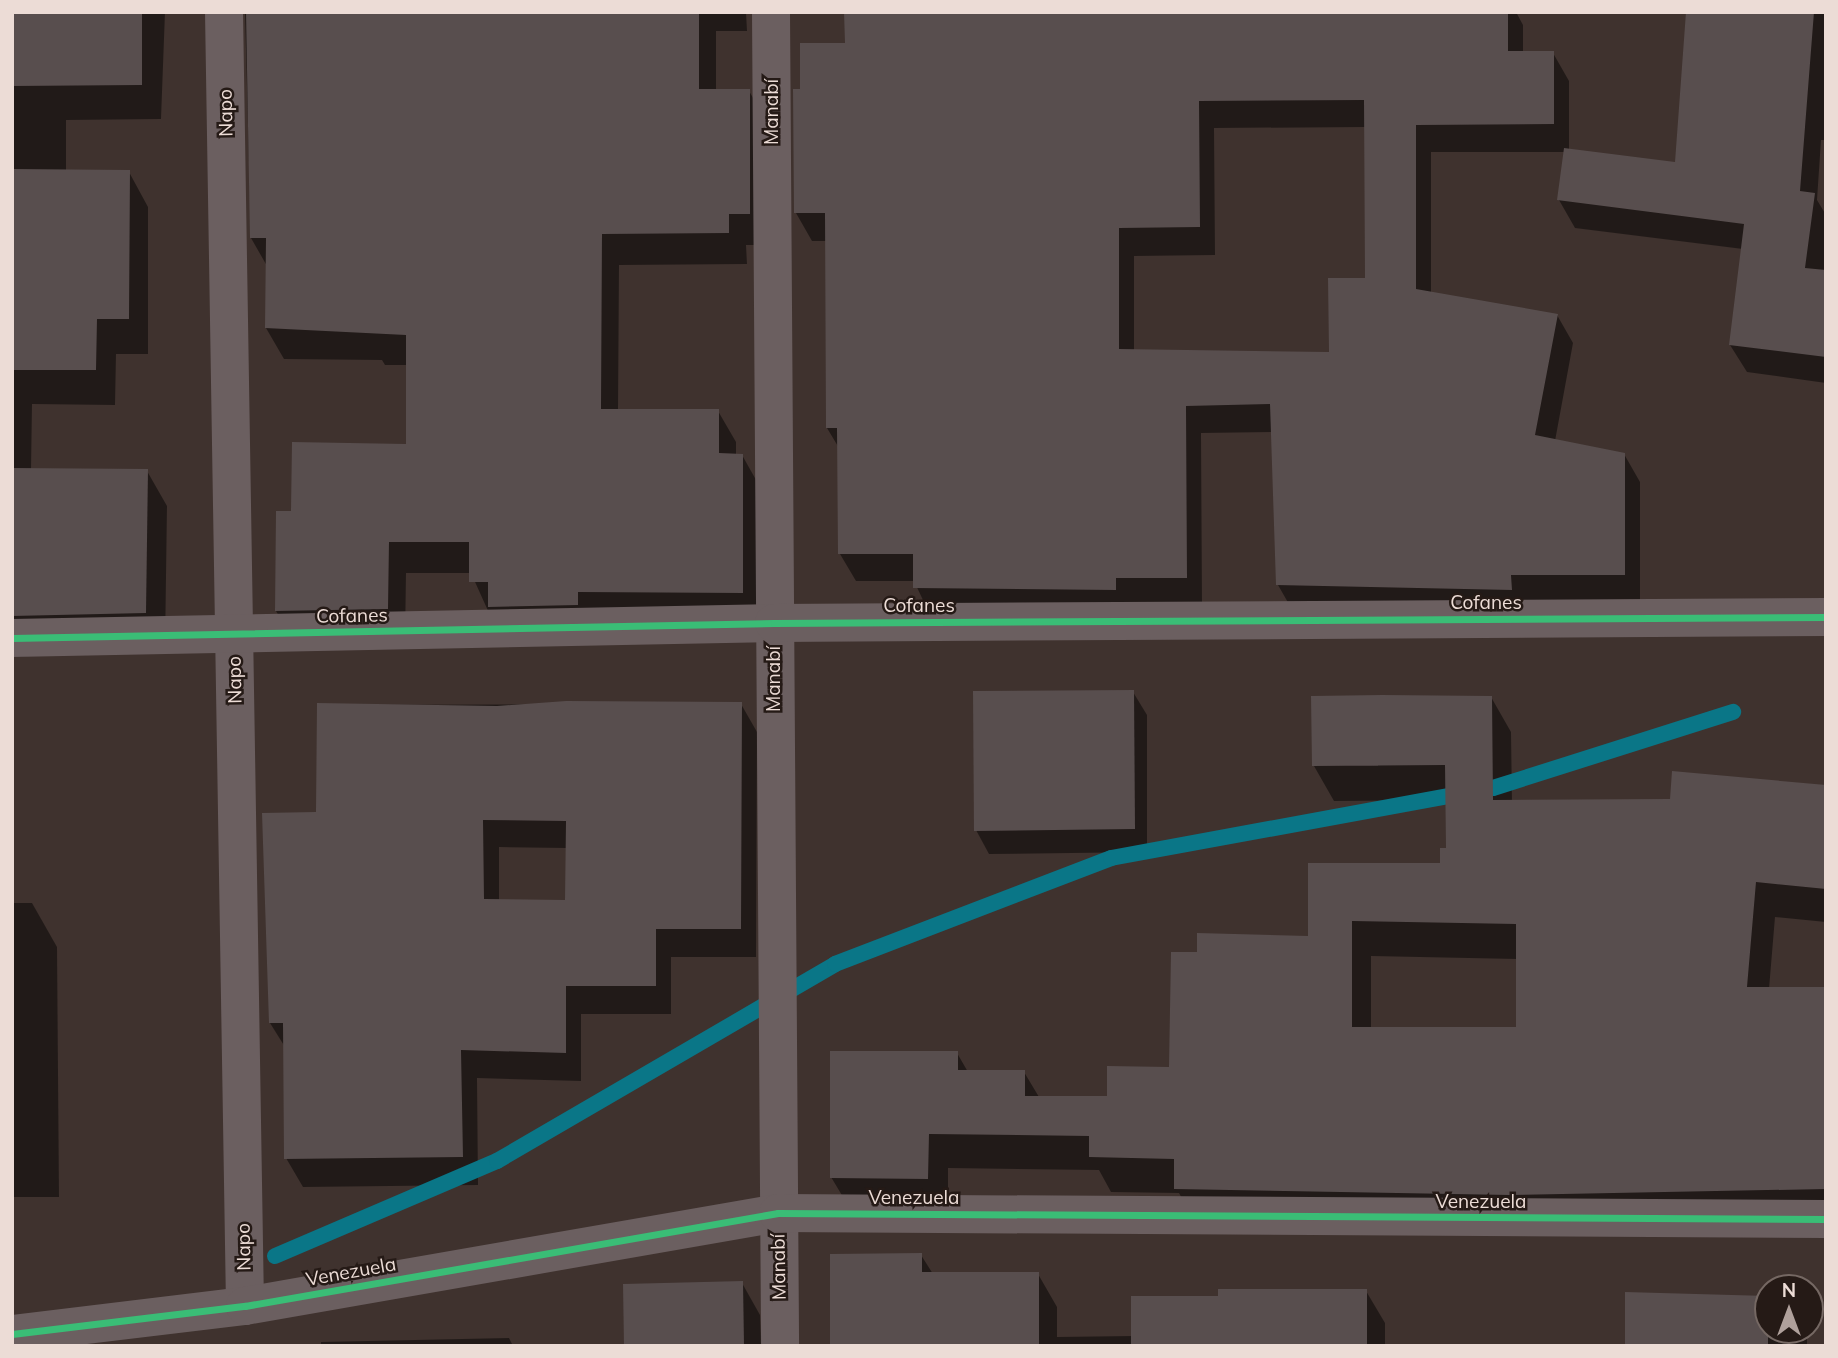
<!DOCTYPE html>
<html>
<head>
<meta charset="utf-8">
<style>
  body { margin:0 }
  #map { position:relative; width:1838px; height:1358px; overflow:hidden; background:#3f322e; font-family:Mulish,sans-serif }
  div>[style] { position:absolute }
  .shadow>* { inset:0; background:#0007 }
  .stream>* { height:16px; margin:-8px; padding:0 8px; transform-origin:8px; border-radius:8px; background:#0a7687 }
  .building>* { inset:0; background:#584e4e }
  .street>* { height:38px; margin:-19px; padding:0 19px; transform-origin:19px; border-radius:19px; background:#6b5f60 }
  .cycleway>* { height:7px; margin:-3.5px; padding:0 3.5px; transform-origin:3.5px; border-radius:3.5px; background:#3abd76 }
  span { translate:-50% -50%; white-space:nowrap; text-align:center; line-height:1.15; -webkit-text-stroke:5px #251a16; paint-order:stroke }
  .street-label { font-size:19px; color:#ecdcd6 }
  .frame { position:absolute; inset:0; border:14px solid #ecdcd6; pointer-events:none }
  .north { position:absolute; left:1754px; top:1274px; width:70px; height:70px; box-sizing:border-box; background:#251a16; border:2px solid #756863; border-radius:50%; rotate:0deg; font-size:19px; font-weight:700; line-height:28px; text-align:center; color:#ecdcd6 }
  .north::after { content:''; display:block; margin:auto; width:24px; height:32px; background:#afa09b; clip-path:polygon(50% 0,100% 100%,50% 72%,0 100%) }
</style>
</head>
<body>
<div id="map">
  <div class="shadow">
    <div style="clip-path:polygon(12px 12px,165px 12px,161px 119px,66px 120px,66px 171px,129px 172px,148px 207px,148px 354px,116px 354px,115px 405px,32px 404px,31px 470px,147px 471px,167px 506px,165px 648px,12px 657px)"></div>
    <div style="clip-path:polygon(245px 12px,746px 12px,747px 31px,716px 31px,716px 91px,749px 91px,767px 122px,768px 245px,746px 245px,747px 264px,619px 265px,618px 411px,718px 411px,736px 442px,736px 455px,742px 455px,760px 487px,760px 624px,489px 613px,471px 573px,406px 573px,405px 640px,294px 642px,276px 611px,408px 446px,408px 365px,385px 365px,382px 360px,284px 359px,266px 328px,267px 266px,251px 238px)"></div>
    <div style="clip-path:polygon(evenodd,846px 12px,1516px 12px,1523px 25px,1523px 53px,1553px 53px,1569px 81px,1569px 151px,1676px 164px,1688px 12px,1826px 12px,1826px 140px,1821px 140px,1817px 200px,1826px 215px,1826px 383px,1747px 372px,1730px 345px,1743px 249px,1575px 228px,1559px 200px,1565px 152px,1431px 152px,1431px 293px,1557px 315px,1573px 343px,1555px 441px,1624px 454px,1640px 482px,1640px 603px,1294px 613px,1278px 585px,1273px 432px,1201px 433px,1202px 605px,930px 615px,914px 581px,856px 581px,840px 554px,839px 448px,827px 428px,826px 241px,812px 241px,796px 213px,802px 91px,846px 44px,846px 12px,1366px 127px,1367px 280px,1331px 353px,1134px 351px,1134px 256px,1215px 255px,1214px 128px,1366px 127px)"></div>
    <div style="clip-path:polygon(1133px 692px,1147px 715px,1147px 852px,989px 854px,976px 830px)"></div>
    <div style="clip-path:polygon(evenodd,1491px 697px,1511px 732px,1512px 802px,1671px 801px,1826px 787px,1826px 922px,1775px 917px,1769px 989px,1826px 989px,1826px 1224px,1196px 1224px,1179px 1193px,1111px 1192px,1099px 1170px,948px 1168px,948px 1213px,852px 1212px,831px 1177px,957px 1053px,968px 1072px,1024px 1072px,1039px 1097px,1109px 1097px,1170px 1069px,1198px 954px,1310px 938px,1442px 865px,1448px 850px,1447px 800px,1334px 801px,1314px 766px,1491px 697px,1371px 956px,1517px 959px,1517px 1029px,1371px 1029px,1371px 956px)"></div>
    <div style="clip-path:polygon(evenodd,741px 704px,757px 732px,756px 957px,671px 957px,671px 1014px,581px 1014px,581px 1081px,477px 1078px,478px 1185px,303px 1187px,286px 1158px,285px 1047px,270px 1023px,318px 813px,319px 705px,741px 704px,499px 847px,567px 848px,567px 902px,499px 901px,499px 847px)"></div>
    <div style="clip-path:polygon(12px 903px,32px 903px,57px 947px,59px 1197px,12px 1197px)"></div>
    <div style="clip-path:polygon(921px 1255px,933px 1274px,1038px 1274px,1057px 1307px,1057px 1337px,1133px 1336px,1220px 1297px,1366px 1291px,1385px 1323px,1385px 1346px,831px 1346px)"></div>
    <div style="clip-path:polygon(742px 1283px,760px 1315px,761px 1346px,625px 1346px)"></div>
    <div style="clip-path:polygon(1768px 1330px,1807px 1330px,1807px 1346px,1627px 1346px)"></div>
    <div style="clip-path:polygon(509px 1338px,513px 1346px,321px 1346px,321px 1342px)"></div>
  </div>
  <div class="stream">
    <div style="left:275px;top:1256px;width:241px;rotate:-23.2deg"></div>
    <div style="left:497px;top:1161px;width:391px;rotate:-30.2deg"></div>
    <div style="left:835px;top:964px;width:296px;rotate:-21deg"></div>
    <div style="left:1111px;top:858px;width:388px;rotate:-10.4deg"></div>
    <div style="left:1493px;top:788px;width:252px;rotate:-17.6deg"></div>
  </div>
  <div class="building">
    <div style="clip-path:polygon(12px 12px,142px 12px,142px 85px,12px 86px)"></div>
    <div style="clip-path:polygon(246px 12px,699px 12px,699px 89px,750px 89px,750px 214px,729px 214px,729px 233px,602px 234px,601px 409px,719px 409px,719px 453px,743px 454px,743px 593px,578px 592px,578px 605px,488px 607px,488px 582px,469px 582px,469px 542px,389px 542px,388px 609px,275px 611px,276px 511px,291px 511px,292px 442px,406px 444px,406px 335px,265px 328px,266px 238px,250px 238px)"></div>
    <div style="clip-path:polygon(evenodd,844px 12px,1508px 12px,1508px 51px,1554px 51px,1554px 124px,1416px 125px,1416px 289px,1558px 314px,1535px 435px,1625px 453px,1625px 575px,1511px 575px,1512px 590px,1276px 585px,1270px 404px,1186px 406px,1187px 578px,1116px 578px,1116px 590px,913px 588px,913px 554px,838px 554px,837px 428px,826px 428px,825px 213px,794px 213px,793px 89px,800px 89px,800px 43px,845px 43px,844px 12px,1364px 100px,1365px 278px,1328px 278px,1329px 352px,1119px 349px,1119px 228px,1200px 227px,1199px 101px,1364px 100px)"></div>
    <div style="clip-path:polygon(1686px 12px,1814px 12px,1800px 191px,1815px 193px,1805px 268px,1826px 270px,1826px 357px,1729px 345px,1744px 224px,1557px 200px,1564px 148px,1675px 162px)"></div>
    <div style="clip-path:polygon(12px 169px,130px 170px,129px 319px,97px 319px,96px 370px,12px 370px)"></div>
    <div style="clip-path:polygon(12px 468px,148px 469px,146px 613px,12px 616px)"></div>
    <div style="clip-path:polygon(1134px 690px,1135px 829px,974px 831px,973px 691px)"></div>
    <div style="clip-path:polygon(evenodd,1382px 695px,1492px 696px,1493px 800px,1670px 799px,1672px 771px,1826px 785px,1826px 889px,1756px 882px,1747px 987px,1826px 987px,1826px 1189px,1510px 1195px,1174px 1189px,1174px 1159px,1089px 1157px,1089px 1136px,929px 1134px,928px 1179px,830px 1178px,830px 1051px,958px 1051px,958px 1070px,1025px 1070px,1025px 1096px,1107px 1096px,1107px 1066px,1169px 1067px,1171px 952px,1197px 952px,1197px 933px,1308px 936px,1308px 863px,1440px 863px,1440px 848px,1446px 848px,1445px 765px,1312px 766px,1311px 696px,1382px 695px,1352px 921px,1516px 924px,1516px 1027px,1352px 1027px,1352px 921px)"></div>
    <div style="clip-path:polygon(evenodd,566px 701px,742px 702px,741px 929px,656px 929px,656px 986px,566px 986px,566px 1053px,461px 1050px,463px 1157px,284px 1159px,283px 1023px,269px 1023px,262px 813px,316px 812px,317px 703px,497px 706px,566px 701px,483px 820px,566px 821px,565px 900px,484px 899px,483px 820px)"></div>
    <div style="clip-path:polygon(922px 1253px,922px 1272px,1039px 1272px,1039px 1346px,830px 1346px,830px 1254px)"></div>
    <div style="clip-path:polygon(743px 1281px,744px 1346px,624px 1346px,623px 1284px)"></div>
    <div style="clip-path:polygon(1218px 1289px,1367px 1289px,1367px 1346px,1131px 1346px,1131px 1296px,1218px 1296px)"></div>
    <div style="clip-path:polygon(1625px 1292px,1768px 1296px,1768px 1346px,1625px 1346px)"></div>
  </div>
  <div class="street">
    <div style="left:224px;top:12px;width:1294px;rotate:89.07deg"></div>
    <div style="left:771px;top:12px;width:1334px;rotate:89.61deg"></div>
    <div style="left:12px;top:638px;width:762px;rotate:-1.13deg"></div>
    <div style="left:774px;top:623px;width:1052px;rotate:-0.33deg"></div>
    <div style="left:12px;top:1334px;width:235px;rotate:-6.9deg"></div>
    <div style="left:245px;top:1306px;width:541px;rotate:-9.9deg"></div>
    <div style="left:778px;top:1213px;width:1048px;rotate:0.33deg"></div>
  </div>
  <div class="cycleway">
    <div style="left:12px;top:638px;width:762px;rotate:-1.13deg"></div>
    <div style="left:774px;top:623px;width:1052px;rotate:-0.33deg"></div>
    <div style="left:12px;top:1334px;width:235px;rotate:-6.9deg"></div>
    <div style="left:245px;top:1306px;width:541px;rotate:-9.9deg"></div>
    <div style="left:778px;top:1213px;width:1048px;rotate:0.33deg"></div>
  </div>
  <div class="street-label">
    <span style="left:772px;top:112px;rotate:-90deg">Manabí</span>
    <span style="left:226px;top:113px;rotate:-91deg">Napo</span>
    <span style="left:1486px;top:603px">Cofanes</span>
    <span style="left:919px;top:606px">Cofanes</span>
    <span style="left:352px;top:616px;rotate:-1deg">Cofanes</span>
    <span style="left:774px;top:679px;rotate:-90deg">Manabí</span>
    <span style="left:235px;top:680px;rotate:-91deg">Napo</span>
    <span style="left:914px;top:1198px">Venezuela</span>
    <span style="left:1481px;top:1202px">Venezuela</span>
    <span style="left:244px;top:1247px;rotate:-91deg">Napo</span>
    <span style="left:779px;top:1267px;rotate:-91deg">Manabí</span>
    <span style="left:351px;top:1272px;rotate:-10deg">Venezuela</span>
  </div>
  <div class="frame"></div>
  <div class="north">N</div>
</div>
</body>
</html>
